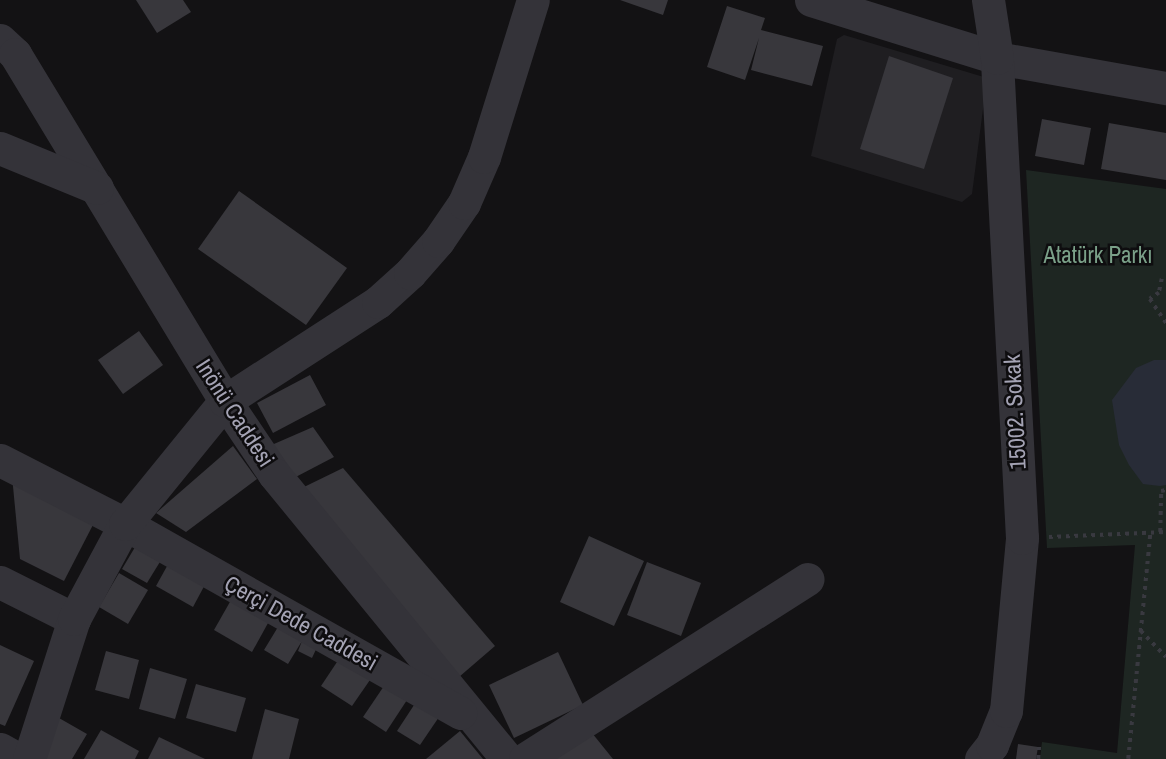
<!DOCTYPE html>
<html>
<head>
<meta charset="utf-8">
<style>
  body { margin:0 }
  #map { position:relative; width:1166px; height:759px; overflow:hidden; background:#131214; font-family:"Archivo Narrow",sans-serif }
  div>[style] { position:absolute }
  .built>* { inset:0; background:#1f1e21 }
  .green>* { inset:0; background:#1e2622 }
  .water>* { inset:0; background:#282c37 }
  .building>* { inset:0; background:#38373c }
  .path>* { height:3.5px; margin-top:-1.75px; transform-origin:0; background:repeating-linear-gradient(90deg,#393940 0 3.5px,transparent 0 8.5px) }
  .minor>* { height:33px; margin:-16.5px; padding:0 16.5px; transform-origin:16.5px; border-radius:16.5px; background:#343339 }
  span { translate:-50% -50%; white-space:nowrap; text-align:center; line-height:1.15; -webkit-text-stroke:5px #0e0d0f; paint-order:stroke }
  .park-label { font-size:23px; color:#7aa088 }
  .street-label { font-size:23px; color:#a4a3b4 }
</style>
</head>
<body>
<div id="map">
  <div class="built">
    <div style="clip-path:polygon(844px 35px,987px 78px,972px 194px,962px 202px,811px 156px,837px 39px)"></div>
  </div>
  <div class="green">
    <div style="clip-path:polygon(1026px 170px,1166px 189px,1166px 759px,1040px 759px,1042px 742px,1117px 753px,1135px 545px,1047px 548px)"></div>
  </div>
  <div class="water">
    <div style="clip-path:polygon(1154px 360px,1166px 360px,1166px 485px,1160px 486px,1143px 484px,1129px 465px,1119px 445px,1112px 400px,1136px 368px)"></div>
  </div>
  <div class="building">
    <div style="clip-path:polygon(136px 0,183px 0,191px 12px,157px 33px)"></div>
    <div style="clip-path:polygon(620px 0,668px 0,663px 15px)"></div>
    <div style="clip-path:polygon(727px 6px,765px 18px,761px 30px,823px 46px,812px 86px,751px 70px,759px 38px,745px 80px,707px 67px)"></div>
    <div style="clip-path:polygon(889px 56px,953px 78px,924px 169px,860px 149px)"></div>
    <div style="clip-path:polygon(1042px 119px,1091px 128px,1084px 165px,1035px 156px)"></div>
    <div style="clip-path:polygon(1109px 123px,1166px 133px,1166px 180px,1101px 169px)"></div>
    <div style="clip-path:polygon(239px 191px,347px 268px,306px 325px,198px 249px)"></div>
    <div style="clip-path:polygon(139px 331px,163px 365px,123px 394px,98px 360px)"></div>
    <div style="clip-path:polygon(310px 375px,326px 405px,273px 433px,257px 403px)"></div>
    <div style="clip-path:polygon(313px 427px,334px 457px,290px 480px,267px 447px)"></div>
    <div style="clip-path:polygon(233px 446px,257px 479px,186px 532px,156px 513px)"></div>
    <div style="clip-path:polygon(343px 468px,495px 646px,459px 677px,304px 487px)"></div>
    <div style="clip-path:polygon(12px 476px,96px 519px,64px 581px,20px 559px)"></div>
    <div style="clip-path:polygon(589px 536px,644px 561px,614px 626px,560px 602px)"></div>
    <div style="clip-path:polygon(141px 537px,166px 552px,147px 583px,122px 569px)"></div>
    <div style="clip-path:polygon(171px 559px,208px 579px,193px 607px,156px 586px)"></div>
    <div style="clip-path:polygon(647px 562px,701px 583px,681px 636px,627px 615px)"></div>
    <div style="clip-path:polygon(119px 573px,148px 590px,128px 624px,99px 607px)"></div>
    <div style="clip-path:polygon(235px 593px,273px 614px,252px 652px,214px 630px)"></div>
    <div style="clip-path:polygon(281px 622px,319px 643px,312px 658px,298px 651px,302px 641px,288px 664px,264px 650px)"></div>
    <div style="clip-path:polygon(0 645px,34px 661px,5px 726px,0 724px)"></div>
    <div style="clip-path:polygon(106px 651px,139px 660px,129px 699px,95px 690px)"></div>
    <div style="clip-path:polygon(558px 652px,583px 705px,514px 738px,489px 685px)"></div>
    <div style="clip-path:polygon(341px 656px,372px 677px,352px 706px,321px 686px)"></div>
    <div style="clip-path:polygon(150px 668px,187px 679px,175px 719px,139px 709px)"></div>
    <div style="clip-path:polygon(386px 683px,409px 697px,386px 732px,363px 717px)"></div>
    <div style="clip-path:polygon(196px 684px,246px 698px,236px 732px,186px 718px)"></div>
    <div style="clip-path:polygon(416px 702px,439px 717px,420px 745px,397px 731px)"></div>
    <div style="clip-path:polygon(265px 709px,299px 719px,289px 759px,252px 759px)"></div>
    <div style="clip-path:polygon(59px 718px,87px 734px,72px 759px,47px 759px,38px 754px)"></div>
    <div style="clip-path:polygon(588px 728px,613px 759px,555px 759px)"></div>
    <div style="clip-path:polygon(101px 730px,139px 751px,135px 759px,84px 759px)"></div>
    <div style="clip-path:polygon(460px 731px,483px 759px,426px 759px)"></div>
    <div style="clip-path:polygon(159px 737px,205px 759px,148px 759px)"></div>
    <div style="clip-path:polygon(1018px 744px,1038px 747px,1036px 759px,1016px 759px)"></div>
  </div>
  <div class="path">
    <div style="left:1162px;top:279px;width:14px;rotate:102deg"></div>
    <div style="left:1159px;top:293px;width:11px;rotate:146deg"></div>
    <div style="left:1150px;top:299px;width:29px;rotate:56deg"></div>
    <div style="left:1160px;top:532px;width:41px;rotate:-88.6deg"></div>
    <div style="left:1161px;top:491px;width:5px;rotate:-11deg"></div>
    <div style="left:1049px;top:537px;width:117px;rotate:-2.4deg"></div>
    <div style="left:1141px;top:631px;width:36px;rotate:46deg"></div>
    <div style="left:1038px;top:759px;width:15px;rotate:-86deg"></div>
    <div style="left:1128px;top:759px;width:227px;rotate:-84.4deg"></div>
  </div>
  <div class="minor">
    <div style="left:811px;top:0;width:195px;rotate:17.3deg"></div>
    <div style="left:997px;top:58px;width:172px;rotate:10.1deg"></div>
    <div style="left:0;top:40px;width:21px;rotate:43deg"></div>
    <div style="left:15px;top:54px;width:406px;rotate:58.8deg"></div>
    <div style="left:225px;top:401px;width:88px;rotate:56.1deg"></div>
    <div style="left:274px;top:474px;width:368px;rotate:50.7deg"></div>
    <div style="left:0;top:148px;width:105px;rotate:22.4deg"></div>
    <div style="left:0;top:460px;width:140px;rotate:27.1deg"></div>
    <div style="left:125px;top:524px;width:385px;rotate:29.4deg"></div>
    <div style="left:0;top:582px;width:83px;rotate:26.6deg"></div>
    <div style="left:0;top:749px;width:21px;rotate:29deg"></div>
    <div style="left:29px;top:759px;width:147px;rotate:-72.2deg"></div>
    <div style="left:74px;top:619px;width:108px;rotate:-61.8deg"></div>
    <div style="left:125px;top:524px;width:159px;rotate:-50.9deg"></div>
    <div style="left:225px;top:401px;width:182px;rotate:-32.9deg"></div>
    <div style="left:378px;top:302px;width:43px;rotate:-42.2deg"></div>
    <div style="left:410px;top:273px;width:43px;rotate:-48.8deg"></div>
    <div style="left:438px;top:241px;width:46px;rotate:-55.6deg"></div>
    <div style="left:464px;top:203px;width:50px;rotate:-66.5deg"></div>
    <div style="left:484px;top:157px;width:164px;rotate:-72.7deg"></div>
    <div style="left:525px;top:759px;width:335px;rotate:-32.5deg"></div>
    <div style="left:981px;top:759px;width:18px;rotate:-52deg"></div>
    <div style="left:992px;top:745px;width:37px;rotate:-68deg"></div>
    <div style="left:1006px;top:711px;width:174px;rotate:-84.7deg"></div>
    <div style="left:1022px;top:538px;width:481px;rotate:-93deg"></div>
    <div style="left:997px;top:58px;width:59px;rotate:-98.8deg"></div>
  </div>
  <div class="park-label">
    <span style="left:1098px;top:255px">Atatürk Parkı</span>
  </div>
  <div class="street-label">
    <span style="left:1015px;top:412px;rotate:-93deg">15002. Sokak</span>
    <span style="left:235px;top:413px;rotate:57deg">Inönü Caddesi</span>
    <span style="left:301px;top:623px;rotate:29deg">Çerçi Dede Caddesi</span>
  </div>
</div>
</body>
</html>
